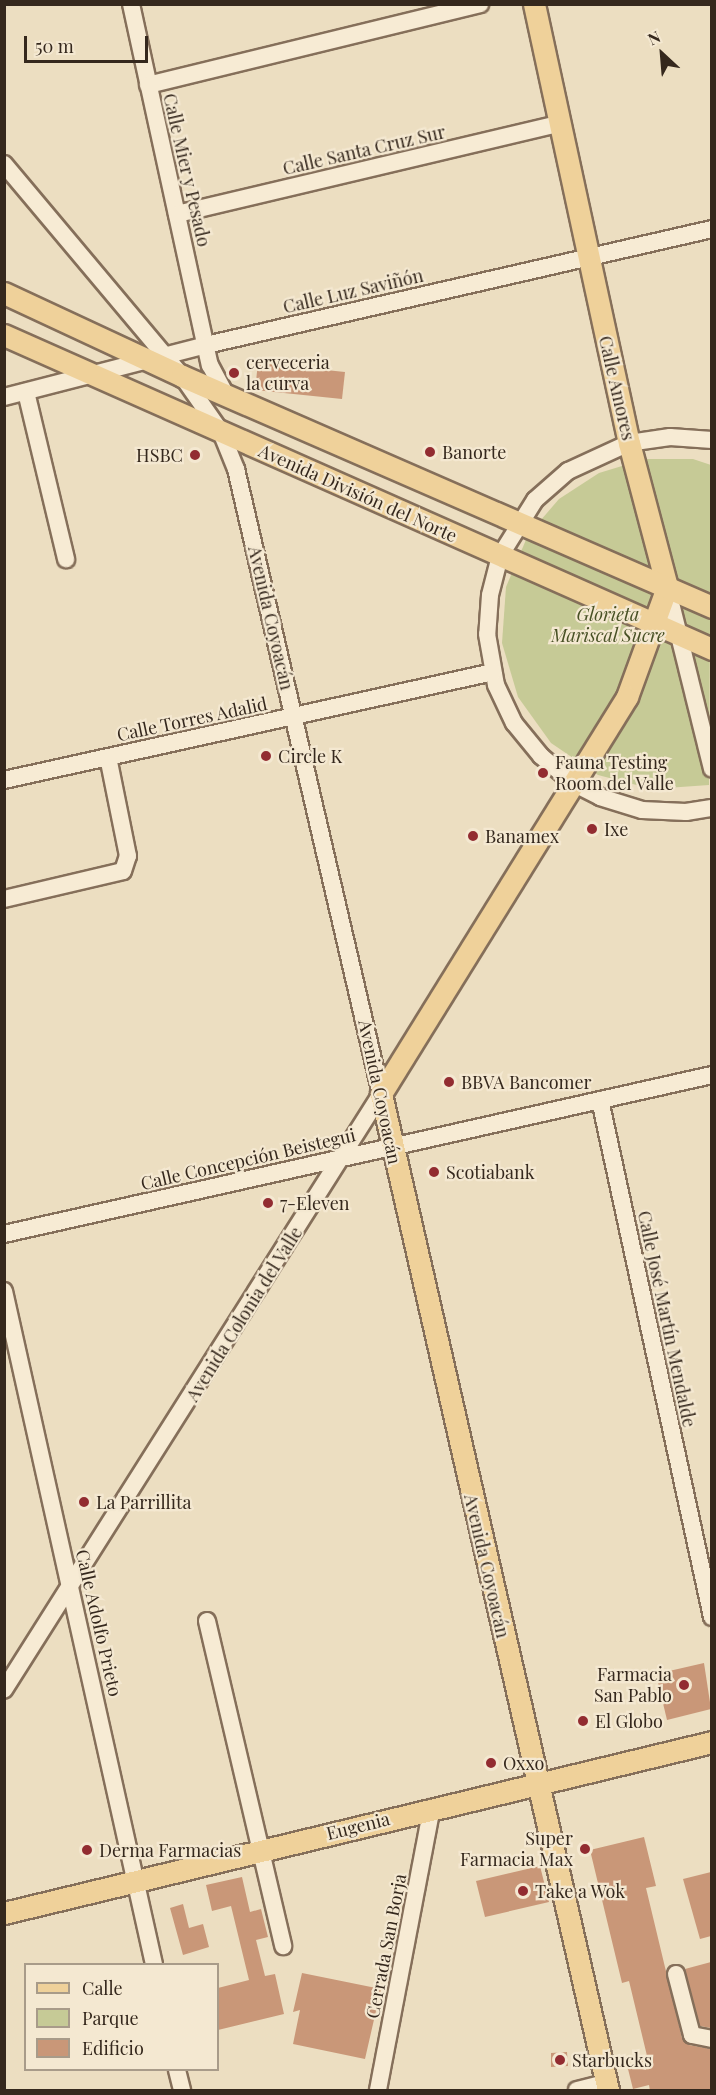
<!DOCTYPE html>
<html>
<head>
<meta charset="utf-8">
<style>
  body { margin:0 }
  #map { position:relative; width:716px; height:2095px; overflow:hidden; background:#ecdec1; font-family:"Playfair Display",serif }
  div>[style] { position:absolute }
  .green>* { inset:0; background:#c6ca96 }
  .building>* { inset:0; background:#c99778 }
  .roads { filter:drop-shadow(2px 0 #856f5a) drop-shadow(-2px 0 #856f5a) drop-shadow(0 2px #856f5a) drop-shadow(0 -2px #856f5a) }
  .minor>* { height:16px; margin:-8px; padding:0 8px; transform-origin:8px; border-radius:8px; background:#f7ebd4 }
  .major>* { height:21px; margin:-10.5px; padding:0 10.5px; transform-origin:10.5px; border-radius:10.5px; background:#efd19a }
  .dots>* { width:16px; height:16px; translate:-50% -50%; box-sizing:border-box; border:3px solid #f4e8d1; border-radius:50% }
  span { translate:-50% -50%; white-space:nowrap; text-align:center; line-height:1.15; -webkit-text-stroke:4.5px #f4e8d1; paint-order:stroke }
  .street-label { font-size:18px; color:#35281d }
  .poi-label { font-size:18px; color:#35281d }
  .left { translate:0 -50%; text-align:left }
  .right { translate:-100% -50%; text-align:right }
  .park-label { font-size:18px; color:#485125; font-style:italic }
  .frame { position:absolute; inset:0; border:6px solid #35281d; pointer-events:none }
  .legend { position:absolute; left:24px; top:1963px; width:195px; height:108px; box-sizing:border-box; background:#f4e8d1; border:2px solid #a89b89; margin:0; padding:8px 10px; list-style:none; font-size:18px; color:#35281d }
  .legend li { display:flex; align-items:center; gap:12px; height:30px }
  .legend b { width:30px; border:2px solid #a89b89 }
  .north { position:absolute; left:632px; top:24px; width:60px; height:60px; -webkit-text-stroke:4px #f4e8d1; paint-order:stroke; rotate:334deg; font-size:16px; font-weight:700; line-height:24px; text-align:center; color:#35281d }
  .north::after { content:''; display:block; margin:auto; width:21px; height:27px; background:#35281d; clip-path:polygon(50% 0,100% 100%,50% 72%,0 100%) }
  .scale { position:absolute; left:24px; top:36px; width:124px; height:27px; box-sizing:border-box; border:3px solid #35281d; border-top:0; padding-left:8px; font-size:18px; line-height:21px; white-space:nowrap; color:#35281d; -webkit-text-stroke:4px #f4e8d1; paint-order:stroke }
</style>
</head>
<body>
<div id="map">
  <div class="green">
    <div style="clip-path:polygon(645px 459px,693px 459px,711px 465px,709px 785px,652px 789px,598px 775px,551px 743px,518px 697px,502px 643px,506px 587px,528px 535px,559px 499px,599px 473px)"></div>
  </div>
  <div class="building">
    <div style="clip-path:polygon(258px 363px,345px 372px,342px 399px,255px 390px)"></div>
    <div style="clip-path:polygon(704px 1663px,711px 1709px,667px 1720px,656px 1674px)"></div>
    <div style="clip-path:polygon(644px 1837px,656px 1886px,646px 1888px,682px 2038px,689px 2045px,711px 2049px,711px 2091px,650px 2091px,649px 2085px,633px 2089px,627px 2065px,648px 2060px,629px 1981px,622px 1983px,590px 1850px)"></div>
    <div style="clip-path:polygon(540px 1866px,549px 1902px,485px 1917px,476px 1881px)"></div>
    <div style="clip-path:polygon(711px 1872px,711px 1936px,700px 1939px,683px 1879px)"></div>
    <div style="clip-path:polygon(242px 1877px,250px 1912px,261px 1909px,268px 1937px,256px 1940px,265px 1976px,275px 1974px,284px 2014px,218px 2030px,218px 1988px,249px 1980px,231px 1906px,212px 1911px,206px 1885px)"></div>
    <div style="clip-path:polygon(183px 1904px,189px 1928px,203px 1924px,209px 1947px,183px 1955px,170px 1908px)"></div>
    <div style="clip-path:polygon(711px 1962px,711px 2028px,700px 2026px,685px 1969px)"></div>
    <div style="clip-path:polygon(302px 1973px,381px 1989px,365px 2059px,293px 2044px,300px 2010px,293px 2012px)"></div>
    <div style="clip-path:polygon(567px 2052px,568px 2066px,551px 2067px,551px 2053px)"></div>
  </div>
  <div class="roads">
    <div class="minor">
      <div style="left:131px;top:4px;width:370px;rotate:77.7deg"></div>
      <div style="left:210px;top:365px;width:34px;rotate:62deg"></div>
      <div style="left:148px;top:85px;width:342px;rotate:-13.7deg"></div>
      <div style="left:4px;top:164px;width:277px;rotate:50deg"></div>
      <div style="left:182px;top:376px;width:68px;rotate:55.1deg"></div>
      <div style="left:221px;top:432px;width:40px;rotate:68deg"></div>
      <div style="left:236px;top:469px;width:642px;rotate:76.94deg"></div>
      <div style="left:381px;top:1094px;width:705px;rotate:122.32deg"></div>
      <div style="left:177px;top:214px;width:392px;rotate:-13.3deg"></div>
      <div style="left:26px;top:392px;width:172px;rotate:76.5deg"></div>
      <div style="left:4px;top:397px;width:209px;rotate:-14.4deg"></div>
      <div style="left:206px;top:345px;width:519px;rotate:-12.91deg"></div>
      <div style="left:712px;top:440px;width:42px;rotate:-175.9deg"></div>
      <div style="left:670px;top:437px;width:41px;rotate:171.7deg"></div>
      <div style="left:629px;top:443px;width:67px;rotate:155.3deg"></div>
      <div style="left:568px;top:471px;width:44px;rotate:138.7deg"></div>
      <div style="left:535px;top:500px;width:66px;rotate:122deg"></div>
      <div style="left:500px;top:556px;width:40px;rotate:104.4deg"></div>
      <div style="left:490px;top:595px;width:39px;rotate:94deg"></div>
      <div style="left:487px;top:634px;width:52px;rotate:80deg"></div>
      <div style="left:496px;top:685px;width:42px;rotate:64.7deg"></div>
      <div style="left:514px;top:723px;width:43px;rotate:50.7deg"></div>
      <div style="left:541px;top:756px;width:42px;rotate:40.2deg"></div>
      <div style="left:573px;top:783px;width:30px;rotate:27deg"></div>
      <div style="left:600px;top:797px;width:44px;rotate:17.2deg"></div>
      <div style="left:642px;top:810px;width:44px;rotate:2.6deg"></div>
      <div style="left:686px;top:812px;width:26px;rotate:-9deg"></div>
      <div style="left:667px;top:587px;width:187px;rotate:76.1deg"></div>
      <div style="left:4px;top:780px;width:501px;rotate:-12.45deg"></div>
      <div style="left:4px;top:899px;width:122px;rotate:-13.2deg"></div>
      <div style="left:123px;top:871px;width:16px;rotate:-72deg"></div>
      <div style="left:128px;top:856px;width:101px;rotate:-101.4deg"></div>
      <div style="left:600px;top:1100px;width:529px;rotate:77.78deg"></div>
      <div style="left:4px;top:1234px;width:726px;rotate:-12.66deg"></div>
      <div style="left:4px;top:1291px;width:690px;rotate:77.44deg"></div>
      <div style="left:207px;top:1621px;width:334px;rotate:76.8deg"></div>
      <div style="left:676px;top:1974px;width:63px;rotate:75.3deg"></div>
      <div style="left:692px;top:2035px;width:20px;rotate:11deg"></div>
      <div style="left:177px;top:2070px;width:21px;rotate:76deg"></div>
      <div style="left:378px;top:2090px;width:287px;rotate:-79.2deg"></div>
      <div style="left:577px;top:2090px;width:30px;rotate:-14deg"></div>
    </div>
    <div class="major">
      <div style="left:534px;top:4px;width:449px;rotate:77.8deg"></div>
      <div style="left:629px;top:443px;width:149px;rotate:75.2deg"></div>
      <div style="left:667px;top:587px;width:117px;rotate:110deg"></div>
      <div style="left:627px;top:697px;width:467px;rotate:121.8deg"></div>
      <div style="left:381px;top:1094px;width:1022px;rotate:77.16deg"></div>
      <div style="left:4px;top:293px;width:196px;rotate:25deg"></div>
      <div style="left:182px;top:376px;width:578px;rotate:23.55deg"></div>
      <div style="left:4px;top:335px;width:775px;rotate:23.92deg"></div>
      <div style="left:4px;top:1913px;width:728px;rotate:-13.58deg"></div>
    </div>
  </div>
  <div class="dots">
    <div style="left:234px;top:373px;background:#922c31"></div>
    <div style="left:430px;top:452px;background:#922c31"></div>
    <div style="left:195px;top:455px;background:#922c31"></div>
    <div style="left:266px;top:756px;background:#922c31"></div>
    <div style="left:543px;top:773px;background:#922c31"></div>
    <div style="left:592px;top:829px;background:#922c31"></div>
    <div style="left:473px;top:836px;background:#922c31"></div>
    <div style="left:449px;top:1082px;background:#922c31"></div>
    <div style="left:434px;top:1172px;background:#922c31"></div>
    <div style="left:268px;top:1203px;background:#922c31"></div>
    <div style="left:84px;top:1502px;background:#922c31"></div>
    <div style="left:684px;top:1685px;background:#922c31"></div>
    <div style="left:583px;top:1721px;background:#922c31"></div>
    <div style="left:491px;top:1763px;background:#922c31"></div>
    <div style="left:585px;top:1849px;background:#922c31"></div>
    <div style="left:87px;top:1850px;background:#922c31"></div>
    <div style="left:523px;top:1891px;background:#922c31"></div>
    <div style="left:560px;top:2060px;background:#922c31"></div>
  </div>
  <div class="street-label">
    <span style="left:364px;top:150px;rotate:-13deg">Calle Santa Cruz Sur</span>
    <span style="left:187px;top:170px;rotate:77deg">Calle Mier y Pesado</span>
    <span style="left:353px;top:291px;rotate:-13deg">Calle Luz Saviñón</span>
    <span style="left:617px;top:388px;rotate:77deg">Calle Amores</span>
    <span style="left:358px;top:493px;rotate:24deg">Avenida División del Norte</span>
    <span style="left:271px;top:618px;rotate:77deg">Avenida Coyoacán</span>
    <span style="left:192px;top:719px;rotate:-12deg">Calle Torres Adalid</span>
    <span style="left:380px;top:1092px;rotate:78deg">Avenida Coyoacán</span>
    <span style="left:248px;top:1159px;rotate:-13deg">Calle Concepción Beistegui</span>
    <span style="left:244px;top:1314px;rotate:-58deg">Avenida Colonia del Valle</span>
    <span style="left:667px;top:1319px;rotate:78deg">Calle José Martín Mendalde</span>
    <span style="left:487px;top:1566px;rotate:77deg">Avenida Coyoacán</span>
    <span style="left:99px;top:1623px;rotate:77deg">Calle Adolfo Prieto</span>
    <span style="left:358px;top:1826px;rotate:-14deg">Eugenia</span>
    <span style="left:386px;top:1946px;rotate:-79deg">Cerrada San Borja</span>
  </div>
  <div class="poi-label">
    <span class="left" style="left:246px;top:373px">cerveceria<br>la curva</span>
    <span class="left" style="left:442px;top:452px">Banorte</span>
    <span class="right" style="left:183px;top:455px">HSBC</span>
    <span class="left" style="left:278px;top:756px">Circle K</span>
    <span class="left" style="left:555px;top:773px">Fauna Testing<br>Room del Valle</span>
    <span class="left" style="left:604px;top:829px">Ixe</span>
    <span class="left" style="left:485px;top:836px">Banamex</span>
    <span class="left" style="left:461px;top:1082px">BBVA Bancomer</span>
    <span class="left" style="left:446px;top:1172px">Scotiabank</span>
    <span class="left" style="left:280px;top:1203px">7-Eleven</span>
    <span class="left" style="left:96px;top:1502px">La Parrillita</span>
    <span class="right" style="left:672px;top:1685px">Farmacia<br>San Pablo</span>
    <span class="left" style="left:595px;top:1721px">El Globo</span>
    <span class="left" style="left:503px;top:1763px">Oxxo</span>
    <span class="right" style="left:573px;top:1849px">Super<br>Farmacia Max</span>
    <span class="left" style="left:99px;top:1850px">Derma Farmacias</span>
    <span class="left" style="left:535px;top:1891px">Take a Wok</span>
    <span class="left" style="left:572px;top:2060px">Starbucks</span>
  </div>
  <div class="park-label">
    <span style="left:608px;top:625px">Glorieta<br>Mariscal Sucre</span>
  </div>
  <div class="frame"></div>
  <ul class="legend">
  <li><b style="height:8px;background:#efd19a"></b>Calle</li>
  <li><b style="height:16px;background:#c6ca96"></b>Parque</li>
  <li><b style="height:16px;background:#c99778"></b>Edificio</li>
  </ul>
  <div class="north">N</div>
  <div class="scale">50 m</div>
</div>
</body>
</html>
